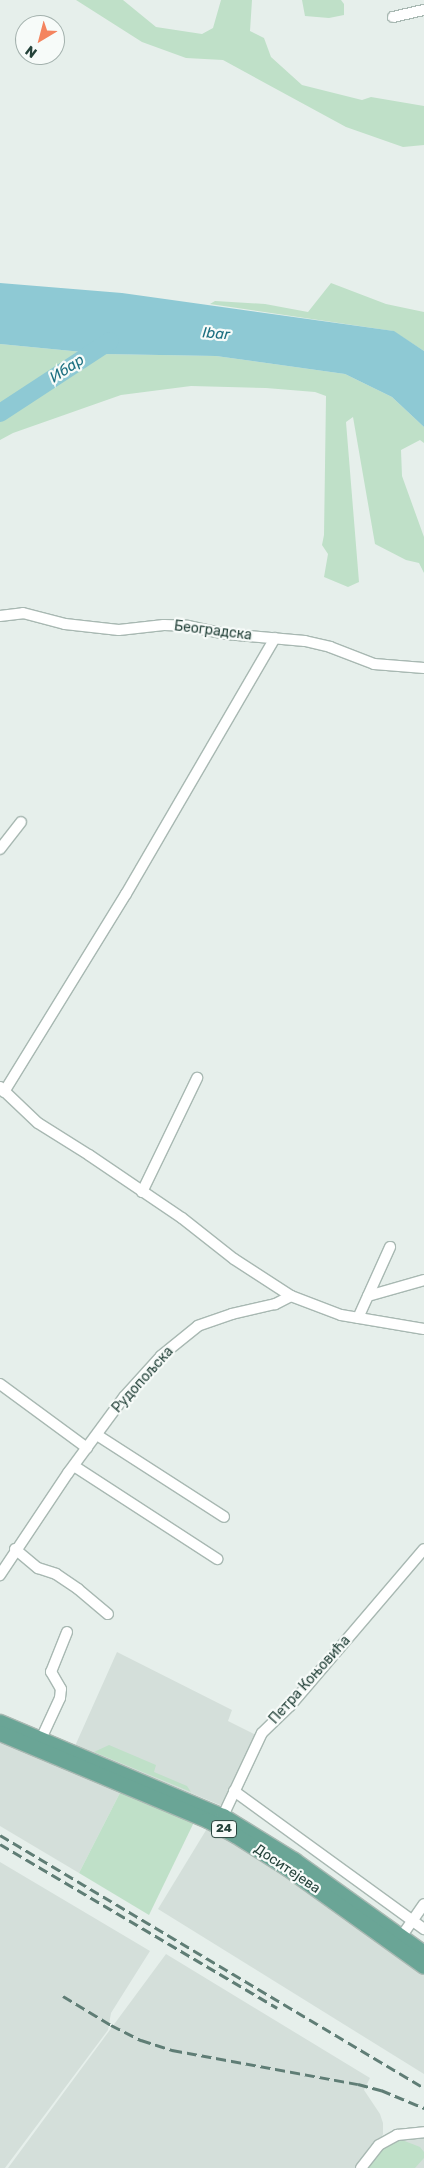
<!DOCTYPE html>
<html>
<head>
<meta charset="utf-8">
<style>
  body { margin:0 }
  #map { position:relative; width:424px; height:2168px; overflow:hidden; background:#e6efeb; font-family:Rubik,sans-serif }
  div>[style] { position:absolute }
  .built>* { inset:0; background:#d4dfda }
  .green>* { inset:0; background:#bfe0c8 }
  .water>* { inset:0; background:#8ec9d4 }
  .river>* { height:18px; margin:-9px; padding:0 9px; transform-origin:9px; border-radius:9px; background:#8ec9d4 }
  .roads { filter:drop-shadow(1px 0 #a8b8b2) drop-shadow(-1px 0 #a8b8b2) drop-shadow(0 1px #a8b8b2) drop-shadow(0 -1px #a8b8b2) }
  .minor>* { height:10px; margin:-5px; padding:0 5px; transform-origin:5px; border-radius:5px; background:#fff }
  .primary>* { height:15px; margin:-7.5px; padding:0 7.5px; transform-origin:7.5px; border-radius:7.5px; background:#6aa596 }
  .rail>* { height:3px; margin-top:-1.5px; transform-origin:0; background:repeating-linear-gradient(90deg,#5f7d75 0 10px,transparent 0 15px) }
  span { translate:-50% -50%; white-space:nowrap; text-align:center; line-height:1.15; -webkit-text-stroke:4.5px #f7fbf9; paint-order:stroke }
  .shield-label span { padding:1px 4px; background:#f7fbf9; border:1px solid; border-radius:4px; -webkit-text-stroke-width:0 }
  .shield-label { font-size:12px; color:#24423a; font-weight:700 }
  .street-label { font-size:14px; color:#24423a }
  .water-label { font-size:15px; color:#1c6f80; font-style:italic }
  .north { position:absolute; left:15px; top:15px; width:50px; height:50px; box-sizing:border-box; background:#f7fbf9; border:1px solid #a3b1ad; border-radius:50%; rotate:217deg; font-size:14px; font-weight:700; line-height:20px; text-align:center; color:#24423a }
  .north::after { content:''; display:block; margin:auto; width:18px; height:22px; background:#f4845f; clip-path:polygon(50% 0,100% 100%,50% 72%,0 100%) }
</style>
</head>
<body>
<div id="map">
  <div class="built">
    <div style="clip-path:polygon(117px 1652px,232px 1710px,228px 1721px,256px 1735px,225px 1807px,75px 1746px)"></div>
    <div style="clip-path:polygon(0 1733px,124px 1785px,79px 1873px,0 1826px)"></div>
    <div style="clip-path:polygon(211px 1822px,424px 1966px,424px 2074px,158px 1909px)"></div>
    <div style="clip-path:polygon(0 1862px,150px 1951px,111px 2013px,108px 2030px,5px 2168px,0 2168px)"></div>
    <div style="clip-path:polygon(166px 1954px,370px 2078px,364px 2090px,380px 2114px,383px 2123px,383px 2134px,379px 2144px,424px 2132px,424px 2168px,8px 2168px)"></div>
  </div>
  <div class="green">
    <div style="clip-path:polygon(76px 0,123px 0,156px 27px,202px 34px,213px 28px,221px 0,252px 0,250px 31px,264px 38px,271px 57px,302px 85px,362px 100px,371px 97px,424px 106px,424px 145px,403px 147px,346px 127px,223px 60px,186px 58px,142px 42px)"></div>
    <div style="clip-path:polygon(302px 0,341px 0,344px 4px,344px 15px,329px 18px,305px 16px)"></div>
    <div style="clip-path:polygon(331px 283px,386px 304px,424px 312px,424px 351px,393px 331px,210px 304px,215px 301px,265px 304px,308px 312px)"></div>
    <div style="clip-path:polygon(0 344px,103px 354px,216px 356px,345px 374px,392px 397px,424px 427px,424px 443px,420px 440px,401px 450px,402px 476px,424px 537px,424px 573px,419px 563px,406px 560px,375px 544px,353px 417px,346px 422px,359px 582px,348px 587px,324px 577px,328px 554px,322px 545px,324px 535px,326px 396px,315px 392px,266px 388px,191px 386px,121px 395px,13px 433px,0 440px)"></div>
    <div style="clip-path:polygon(109px 1745px,156px 1765px,154px 1772px,187px 1786px,191px 1792px,94px 1752px)"></div>
    <div style="clip-path:polygon(124px 1785px,197px 1816px,149px 1915px,79px 1873px)"></div>
    <div style="clip-path:polygon(402px 2140px,420px 2147px,424px 2152px,424px 2158px,415px 2168px,361px 2168px,379px 2145px)"></div>
  </div>
  <div class="water">
    <div style="clip-path:polygon(0 283px,122px 293px,394px 331px,424px 351px,424px 427px,392px 397px,345px 374px,216px 356px,103px 354px,0 344px)"></div>
  </div>
  <div class="river">
    <div style="left:0;top:413px;width:131px;rotate:-33.2deg"></div>
  </div>
  <div class="roads">
    <div class="minor">
      <div style="left:393px;top:17px;width:32px;rotate:-13deg"></div>
      <div style="left:0;top:616px;width:23px;rotate:-7deg"></div>
      <div style="left:23px;top:613px;width:43px;rotate:14.7deg"></div>
      <div style="left:65px;top:624px;width:54px;rotate:6.3deg"></div>
      <div style="left:119px;top:630px;width:45px;rotate:-6.3deg"></div>
      <div style="left:164px;top:625px;width:24px;rotate:2deg"></div>
      <div style="left:188px;top:626px;width:39px;rotate:12deg"></div>
      <div style="left:226px;top:634px;width:79px;rotate:5.1deg"></div>
      <div style="left:305px;top:641px;width:26px;rotate:13deg"></div>
      <div style="left:330px;top:647px;width:47px;rotate:21.1deg"></div>
      <div style="left:374px;top:664px;width:50px;rotate:4.6deg"></div>
      <div style="left:0;top:849px;width:34px;rotate:-52deg"></div>
      <div style="left:0;top:1087px;width:52px;rotate:43.5deg"></div>
      <div style="left:38px;top:1123px;width:60px;rotate:32.1deg"></div>
      <div style="left:89px;top:1155px;width:112px;rotate:34.1deg"></div>
      <div style="left:182px;top:1218px;width:66px;rotate:38.3deg"></div>
      <div style="left:234px;top:1259px;width:68px;rotate:33deg"></div>
      <div style="left:291px;top:1296px;width:18px;rotate:153deg"></div>
      <div style="left:275px;top:1304px;width:44px;rotate:166.9deg"></div>
      <div style="left:232px;top:1314px;width:36px;rotate:161deg"></div>
      <div style="left:198px;top:1326px;width:48px;rotate:141deg"></div>
      <div style="left:161px;top:1356px;width:55px;rotate:132.1deg"></div>
      <div style="left:124px;top:1397px;width:94px;rotate:126.4deg"></div>
      <div style="left:68px;top:1473px;width:123px;rotate:123.7deg"></div>
      <div style="left:4px;top:1092px;width:233px;rotate:-58.4deg"></div>
      <div style="left:126px;top:894px;width:296px;rotate:-59.8deg"></div>
      <div style="left:142px;top:1192px;width:127px;rotate:-64.2deg"></div>
      <div style="left:291px;top:1296px;width:53px;rotate:20.8deg"></div>
      <div style="left:341px;top:1315px;width:84px;rotate:9.6deg"></div>
      <div style="left:368px;top:1296px;width:58px;rotate:-15.9deg"></div>
      <div style="left:358px;top:1318px;width:78px;rotate:-65.7deg"></div>
      <div style="left:0;top:1384px;width:108px;rotate:36.3deg"></div>
      <div style="left:97px;top:1435px;width:151px;rotate:32.8deg"></div>
      <div style="left:74px;top:1466px;width:171px;rotate:33deg"></div>
      <div style="left:15px;top:1549px;width:30px;rotate:40deg"></div>
      <div style="left:38px;top:1568px;width:19px;rotate:18deg"></div>
      <div style="left:56px;top:1574px;width:27px;rotate:34deg"></div>
      <div style="left:78px;top:1589px;width:39px;rotate:40deg"></div>
      <div style="left:41px;top:1739px;width:45px;rotate:-65.1deg"></div>
      <div style="left:60px;top:1698px;width:9px;rotate:-84deg"></div>
      <div style="left:61px;top:1689px;width:20px;rotate:-120deg"></div>
      <div style="left:51px;top:1672px;width:43px;rotate:-68.2deg"></div>
      <div style="left:234px;top:1791px;width:235px;rotate:36deg"></div>
      <div style="left:221px;top:1820px;width:96px;rotate:-64.8deg"></div>
      <div style="left:262px;top:1733px;width:39px;rotate:-44deg"></div>
      <div style="left:290px;top:1706px;width:206px;rotate:-49.5deg"></div>
      <div style="left:401px;top:1937px;width:40px;rotate:-55.1deg"></div>
      <div style="left:361px;top:2168px;width:29px;rotate:-52deg"></div>
      <div style="left:379px;top:2145px;width:21px;rotate:-29deg"></div>
      <div style="left:397px;top:2135px;width:27px;rotate:-6deg"></div>
    </div>
    <div class="primary">
      <div style="left:0;top:1722px;width:242px;rotate:22.9deg"></div>
      <div style="left:223px;top:1816px;width:84px;rotate:31.8deg"></div>
      <div style="left:294px;top:1860px;width:160px;rotate:35.6deg"></div>
      <div style="left:0;top:1733px;width:225px;rotate:22.8deg"></div>
      <div style="left:207px;top:1820px;width:32px;rotate:28deg"></div>
      <div style="left:235px;top:1835px;width:62px;rotate:32.4deg"></div>
      <div style="left:287px;top:1868px;width:168px;rotate:35.6deg"></div>
    </div>
  </div>
  <div class="rail">
    <div style="left:0;top:1835px;width:494px;rotate:30.8deg"></div>
    <div style="left:0;top:1844px;width:322px;rotate:30.6deg"></div>
    <div style="left:63px;top:1996px;width:56px;rotate:31.1deg"></div>
    <div style="left:111px;top:2025px;width:34px;rotate:27deg"></div>
    <div style="left:141px;top:2040px;width:33px;rotate:18deg"></div>
    <div style="left:172px;top:2050px;width:189px;rotate:10.4deg"></div>
    <div style="left:358px;top:2084px;width:24px;rotate:15deg"></div>
    <div style="left:381px;top:2090px;width:47px;rotate:22.7deg"></div>
  </div>
  <div class="shield-label">
    <span style="left:224px;top:1829px">24</span>
  </div>
  <div class="street-label">
    <span style="left:213px;top:631px;rotate:7deg">Београдска</span>
    <span style="left:143px;top:1380px;rotate:-48deg">Рудопољска</span>
    <span style="left:310px;top:1680px;rotate:-48deg">Петра Коњовића</span>
    <span style="left:287px;top:1869px;rotate:34deg">Доситејева</span>
  </div>
  <div class="water-label">
    <span style="left:216px;top:334px;rotate:5deg">Ibar</span>
    <span style="left:67px;top:369px;rotate:-33deg">Ибар</span>
  </div>
  <div class="north">N</div>
</div>
</body>
</html>
